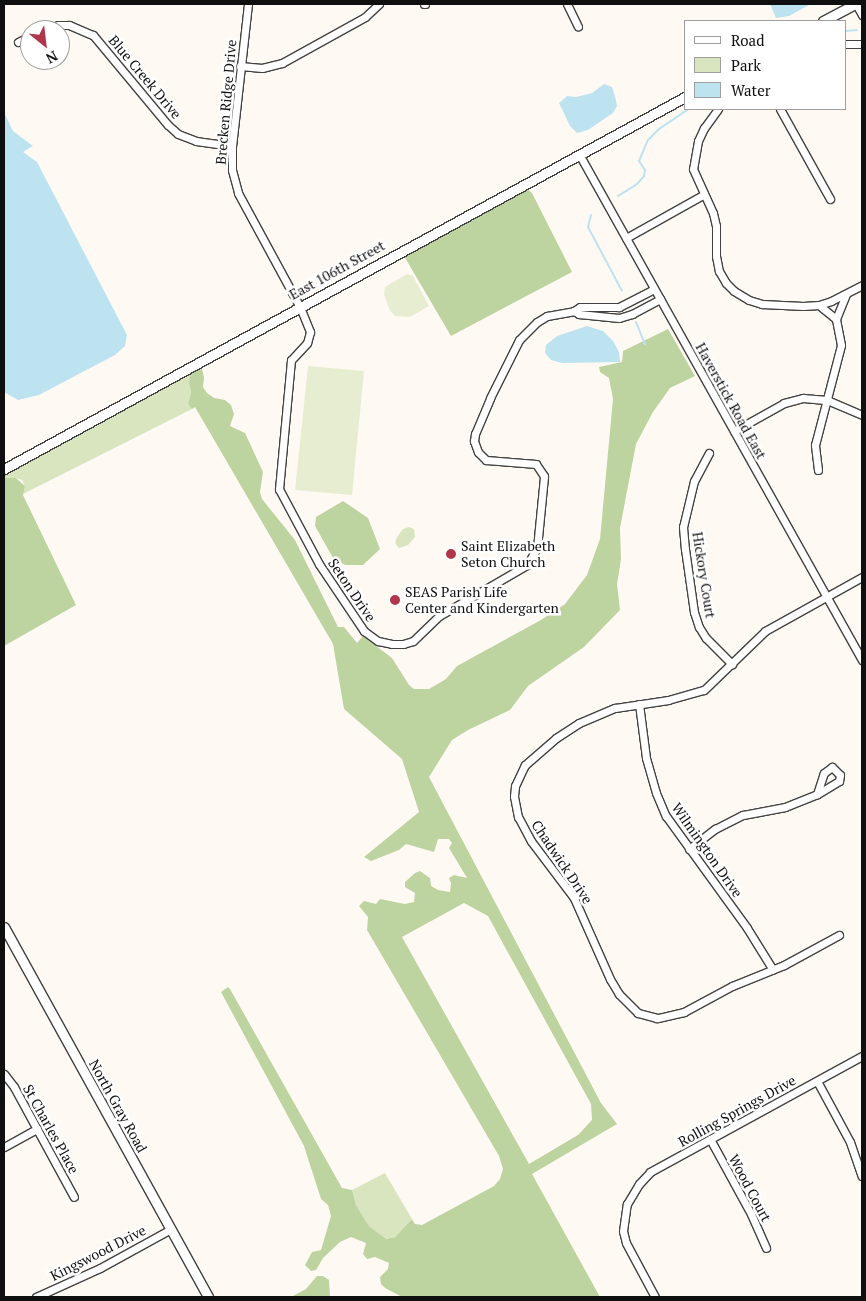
<!DOCTYPE html>
<html>
<head>
<meta charset="utf-8">
<style>
  body { margin:0 }
  #map { position:relative; width:866px; height:1301px; overflow:hidden; background:#fefaf3; font-family:"PT Serif",serif }
  div>[style] { position:absolute }
  .green>* { inset:0; background:#d8e5bf }
  .forest>* { inset:0; background:#bed4a0 }
  .pitch>* { inset:0; background:#e7edd0 }
  .water>* { inset:0; background:#bde3f0 }
  .stream>* { height:2px; margin:-1px; padding:0 1px; transform-origin:1px; border-radius:1px; background:#bde3f0 }
  .roads { filter:drop-shadow(1px 0 #424242) drop-shadow(-1px 0 #424242) drop-shadow(0 1px #424242) drop-shadow(0 -1px #424242) }
  .minor>* { height:7px; margin:-3.5px; padding:0 3.5px; transform-origin:3.5px; border-radius:3.5px; background:#fff }
  .tertiary>* { height:9px; margin:-4.5px; padding:0 4.5px; transform-origin:4.5px; border-radius:4.5px; background:#fff }
  .dots>* { width:14px; height:14px; translate:-50% -50%; box-sizing:border-box; border:2px solid #fff; border-radius:50% }
  span { translate:-50% -50%; white-space:nowrap; text-align:center; line-height:1.15; -webkit-text-stroke:5px #fff; paint-order:stroke }
  .street-label { font-size:14px; color:#0f0f0f }
  .poi-label { font-size:14px; color:#0f0f0f }
  .left { translate:0 -50%; text-align:left }
  .frame { position:absolute; inset:0; border:5px solid #0f0f0f; pointer-events:none }
  .legend { position:absolute; left:684px; top:20px; width:162px; height:90px; box-sizing:border-box; background:#fff; border:1px solid #9f9f9f; margin:0; padding:6px 9px; list-style:none; font-size:15px; color:#0f0f0f }
  .legend li { display:flex; align-items:center; gap:10px; height:25px }
  .legend b { width:25px; border:1px solid #9f9f9f }
  .north { position:absolute; left:20px; top:20px; width:50px; height:50px; box-sizing:border-box; background:#fff; border:1px solid #9f9f9f; border-radius:50%; rotate:151deg; font-size:14px; font-weight:700; line-height:20px; text-align:center; color:#0f0f0f }
  .north::after { content:''; display:block; margin:auto; width:18px; height:22px; background:#b0364b; clip-path:polygon(50% 0,100% 100%,50% 72%,0 100%) }
</style>
</head>
<body>
<div id="map">
  <div class="green">
    <div style="clip-path:polygon(190px 372px,189px 384px,191px 392px,188px 404px,192px 409px,23px 494px,25px 486px,22px 480px,16px 478px,4px 478px,4px 473px)"></div>
    <div style="clip-path:polygon(409px 527px,414px 529px,415px 537px,408px 545px,399px 548px,395px 543px,397px 537px,403px 529px)"></div>
    <div style="clip-path:polygon(385px 1173px,412px 1219px,395px 1237px,385px 1239px,369px 1226px,356px 1205px,352px 1190px)"></div>
  </div>
  <div class="forest">
    <div style="clip-path:polygon(526px 188px,532px 193px,572px 272px,451px 336px,404px 256px)"></div>
    <div style="clip-path:polygon(evenodd,668px 329px,695px 376px,670px 388px,653px 412px,636px 444px,620px 528px,621px 559px,617px 584px,620px 610px,584px 647px,528px 686px,510px 710px,468px 730px,452px 740px,429px 777px,601px 1103px,617px 1124px,532px 1174px,600px 1297px,402px 1297px,385px 1288px,381px 1284px,380px 1277px,388px 1269px,389px 1263px,375px 1257px,367px 1259px,363px 1254px,366px 1243px,351px 1237px,340px 1242px,323px 1258px,316px 1270px,311px 1271px,305px 1265px,312px 1252px,321px 1250px,331px 1216px,328px 1205px,321px 1199px,304px 1146px,221px 992px,228px 987px,230px 989px,342px 1188px,352px 1190px,356px 1205px,369px 1226px,386px 1239px,395px 1237px,412px 1219px,415px 1224px,422px 1225px,494px 1186px,500px 1179px,503px 1169px,499px 1156px,367px 930px,368px 917px,359px 906px,364px 901px,376px 904px,380px 899px,405px 904px,414px 902px,415px 893px,405px 887px,405px 882px,415px 873px,420px 871px,430px 878px,431px 886px,438px 890px,450px 892px,451px 883px,449px 878px,454px 875px,467px 878px,449px 848px,452px 843px,449px 839px,438px 839px,434px 852px,406px 844px,399px 850px,371px 861px,364px 857px,419px 812px,402px 759px,344px 709px,333px 644px,195px 407px,192px 409px,188px 404px,191px 392px,189px 384px,190px 372px,202px 369px,204px 378px,203px 387px,207px 393px,214px 398px,225px 400px,231px 405px,234px 414px,230px 426px,245px 433px,263px 472px,260px 492px,262px 499px,295px 540px,338px 627px,344px 627px,357px 643px,363px 636px,392px 658px,409px 685px,414px 689px,429px 689px,446px 679px,457px 666px,541px 620px,565px 604px,587px 575px,600px 539px,613px 399px,609px 378px,600px 372px,599px 367px,622px 362px,623px 351px,668px 329px,464px 903px,488px 916px,591px 1104px,592px 1120px,578px 1135px,529px 1164px,402px 937px,464px 903px)"></div>
    <div style="clip-path:polygon(4px 478px,16px 478px,25px 486px,23px 495px,76px 605px,4px 646px)"></div>
    <div style="clip-path:polygon(343px 501px,368px 518px,380px 549px,363px 565px,345px 565px,333px 558px,315px 526px,316px 517px)"></div>
    <div style="clip-path:polygon(317px 1276px,323px 1276px,329px 1280px,330px 1297px,291px 1297px,306px 1289px)"></div>
  </div>
  <div class="pitch">
    <div style="clip-path:polygon(407px 274px,413px 276px,429px 306px,410px 317px,395px 316px,390px 311px,384px 294px,385px 287px)"></div>
    <div style="clip-path:polygon(308px 366px,364px 371px,352px 495px,295px 490px)"></div>
  </div>
  <div class="water">
    <div style="clip-path:polygon(770px 4px,811px 4px,789px 16px,776px 18px)"></div>
    <div style="clip-path:polygon(604px 84px,612px 87px,615px 96px,617px 106px,613px 113px,588px 130px,577px 133px,570px 126px,559px 103px,567px 96px,576px 97px,592px 93px)"></div>
    <div style="clip-path:polygon(4px 112px,13px 131px,33px 146px,23px 152px,37px 162px,127px 335px,125px 346px,115px 355px,39px 395px,18px 400px,4px 392px)"></div>
    <div style="clip-path:polygon(587px 326px,603px 331px,613px 341px,619px 352px,620px 362px,562px 363px,551px 360px,545px 353px,546px 345px,557px 336px)"></div>
  </div>
  <div class="stream">
    <div style="left:845px;top:31px;width:12px;rotate:-5deg"></div>
    <div style="left:618px;top:196px;width:22px;rotate:-32deg"></div>
    <div style="left:637px;top:184px;width:11px;rotate:-49deg"></div>
    <div style="left:644px;top:176px;width:6px;rotate:-81deg"></div>
    <div style="left:645px;top:170px;width:11px;rotate:-124deg"></div>
    <div style="left:639px;top:161px;width:23px;rotate:-67deg"></div>
    <div style="left:648px;top:140px;width:16px;rotate:-45deg"></div>
    <div style="left:659px;top:129px;width:36px;rotate:-34deg"></div>
    <div style="left:591px;top:215px;width:12px;rotate:104deg"></div>
    <div style="left:588px;top:227px;width:72px;rotate:62deg"></div>
    <div style="left:636px;top:322px;width:24px;rotate:68deg"></div>
  </div>
  <div class="roads">
    <div class="minor">
      <div style="left:248px;top:4px;width:143px;rotate:96.4deg"></div>
      <div style="left:232px;top:146px;width:24px;rotate:90deg"></div>
      <div style="left:232px;top:170px;width:24px;rotate:75deg"></div>
      <div style="left:238px;top:193px;width:130px;rotate:61.5deg"></div>
      <div style="left:300px;top:307px;width:27px;rotate:68deg"></div>
      <div style="left:310px;top:332px;width:11px;rotate:105deg"></div>
      <div style="left:307px;top:343px;width:23px;rotate:133deg"></div>
      <div style="left:291px;top:360px;width:130px;rotate:95.3deg"></div>
      <div style="left:279px;top:489px;width:85px;rotate:61.9deg"></div>
      <div style="left:319px;top:564px;width:81px;rotate:56.1deg"></div>
      <div style="left:364px;top:631px;width:17px;rotate:36deg"></div>
      <div style="left:378px;top:641px;width:14px;rotate:12deg"></div>
      <div style="left:392px;top:644px;width:11px"></div>
      <div style="left:403px;top:644px;width:10px;rotate:-17deg"></div>
      <div style="left:413px;top:641px;width:36px;rotate:-44deg"></div>
      <div style="left:439px;top:616px;width:102px;rotate:-30.1deg"></div>
      <div style="left:527px;top:565px;width:20px;rotate:-60deg"></div>
      <div style="left:537px;top:548px;width:72px;rotate:-84.4deg"></div>
      <div style="left:544px;top:476px;width:14px;rotate:-124deg"></div>
      <div style="left:536px;top:464px;width:50px;rotate:-175.4deg"></div>
      <div style="left:486px;top:460px;width:11px;rotate:-135deg"></div>
      <div style="left:478px;top:452px;width:12px;rotate:-110deg"></div>
      <div style="left:474px;top:441px;width:7px;rotate:-82deg"></div>
      <div style="left:475px;top:434px;width:39px;rotate:-67deg"></div>
      <div style="left:490px;top:398px;width:65px;rotate:-63.4deg"></div>
      <div style="left:519px;top:340px;width:25px;rotate:-45deg"></div>
      <div style="left:537px;top:322px;width:12px;rotate:-31deg"></div>
      <div style="left:547px;top:316px;width:27px;rotate:-10deg"></div>
      <div style="left:574px;top:311px;width:7px;rotate:-34deg"></div>
      <div style="left:580px;top:307px;width:39px"></div>
      <div style="left:619px;top:307px;width:39px;rotate:-27deg"></div>
      <div style="left:424px;top:4px;width:1px"></div>
      <div style="left:567px;top:4px;width:25px;rotate:64deg"></div>
      <div style="left:856px;top:4px;width:13px;rotate:61deg"></div>
      <div style="left:41px;top:30px;width:18px;rotate:-16deg"></div>
      <div style="left:58px;top:25px;width:11px"></div>
      <div style="left:69px;top:25px;width:26px;rotate:23deg"></div>
      <div style="left:93px;top:35px;width:117px;rotate:50.2deg"></div>
      <div style="left:168px;top:125px;width:13px;rotate:42deg"></div>
      <div style="left:178px;top:134px;width:19px;rotate:21deg"></div>
      <div style="left:196px;top:141px;width:36px;rotate:8deg"></div>
      <div style="left:18px;top:42px;width:13px;rotate:-27deg"></div>
      <div style="left:845px;top:44px;width:17px"></div>
      <div style="left:240px;top:66px;width:22px;rotate:5deg"></div>
      <div style="left:262px;top:68px;width:21px;rotate:-14deg"></div>
      <div style="left:282px;top:63px;width:95px;rotate:-29deg"></div>
      <div style="left:365px;top:17px;width:19px;rotate:-43deg"></div>
      <div style="left:718px;top:109px;width:24px;rotate:126deg"></div>
      <div style="left:704px;top:128px;width:14px;rotate:115deg"></div>
      <div style="left:698px;top:141px;width:28px;rotate:100deg"></div>
      <div style="left:693px;top:169px;width:48px;rotate:65.6deg"></div>
      <div style="left:713px;top:213px;width:13px;rotate:77deg"></div>
      <div style="left:716px;top:226px;width:30px;rotate:90deg"></div>
      <div style="left:716px;top:256px;width:15px;rotate:79deg"></div>
      <div style="left:719px;top:271px;width:14px;rotate:60deg"></div>
      <div style="left:726px;top:283px;width:11px;rotate:45deg"></div>
      <div style="left:734px;top:291px;width:17px;rotate:31deg"></div>
      <div style="left:749px;top:300px;width:14px;rotate:17deg"></div>
      <div style="left:762px;top:304px;width:41px;rotate:2.8deg"></div>
      <div style="left:803px;top:306px;width:16px;rotate:-4deg"></div>
      <div style="left:819px;top:305px;width:13px;rotate:-18deg"></div>
      <div style="left:831px;top:301px;width:35px;rotate:-27deg"></div>
      <div style="left:780px;top:109px;width:103px;rotate:60.9deg"></div>
      <div style="left:579px;top:154px;width:580px;rotate:60.78deg"></div>
      <div style="left:626px;top:238px;width:88px;rotate:-29.2deg"></div>
      <div style="left:574px;top:311px;width:6px;rotate:31deg"></div>
      <div style="left:579px;top:314px;width:40px;rotate:5.7deg"></div>
      <div style="left:619px;top:318px;width:14px;rotate:-17deg"></div>
      <div style="left:632px;top:314px;width:32px;rotate:-28deg"></div>
      <div style="left:836px;top:319px;width:27px;rotate:-68deg"></div>
      <div style="left:734px;top:431px;width:57px;rotate:-29.2deg"></div>
      <div style="left:784px;top:403px;width:20px;rotate:-15deg"></div>
      <div style="left:803px;top:398px;width:24px;rotate:5deg"></div>
      <div style="left:827px;top:400px;width:38px;rotate:23deg"></div>
      <div style="left:709px;top:453px;width:32px;rotate:118deg"></div>
      <div style="left:694px;top:481px;width:47px;rotate:103.4deg"></div>
      <div style="left:683px;top:527px;width:22px;rotate:85deg"></div>
      <div style="left:685px;top:549px;width:64px;rotate:81.9deg"></div>
      <div style="left:694px;top:612px;width:16px;rotate:72deg"></div>
      <div style="left:699px;top:627px;width:13px;rotate:58deg"></div>
      <div style="left:706px;top:638px;width:37px;rotate:45deg"></div>
      <div style="left:818px;top:470px;width:25px;rotate:-97deg"></div>
      <div style="left:815px;top:445px;width:103px;rotate:-75.4deg"></div>
      <div style="left:841px;top:345px;width:26px;rotate:-101deg"></div>
      <div style="left:836px;top:319px;width:22px;rotate:-141deg"></div>
      <div style="left:639px;top:704px;width:54px;rotate:82.6deg"></div>
      <div style="left:646px;top:758px;width:36px;rotate:74deg"></div>
      <div style="left:656px;top:793px;width:25px;rotate:67deg"></div>
      <div style="left:666px;top:816px;width:138px;rotate:54.1deg"></div>
      <div style="left:747px;top:928px;width:49px;rotate:58.2deg"></div>
      <div style="left:832px;top:767px;width:11px;rotate:45deg"></div>
      <div style="left:840px;top:775px;width:6px;rotate:99deg"></div>
      <div style="left:839px;top:781px;width:26px;rotate:149deg"></div>
      <div style="left:817px;top:794px;width:22px;rotate:-72deg"></div>
      <div style="left:824px;top:773px;width:10px;rotate:-37deg"></div>
      <div style="left:689px;top:849px;width:33px;rotate:-38deg"></div>
      <div style="left:715px;top:829px;width:31px;rotate:-27deg"></div>
      <div style="left:743px;top:815px;width:43px;rotate:-10.8deg"></div>
      <div style="left:785px;top:807px;width:35px;rotate:-22deg"></div>
      <div style="left:839px;top:935px;width:63px;rotate:151.4deg"></div>
      <div style="left:784px;top:965px;width:56px;rotate:158deg"></div>
      <div style="left:732px;top:986px;width:55px;rotate:151.6deg"></div>
      <div style="left:684px;top:1012px;width:28px;rotate:167deg"></div>
      <div style="left:657px;top:1018px;width:20px;rotate:-165deg"></div>
      <div style="left:638px;top:1013px;width:27px;rotate:-135deg"></div>
      <div style="left:619px;top:994px;width:17px;rotate:-121deg"></div>
      <div style="left:610px;top:979px;width:89px;rotate:-114deg"></div>
      <div style="left:574px;top:898px;width:71px;rotate:-127deg"></div>
      <div style="left:531px;top:841px;width:27px;rotate:-118deg"></div>
      <div style="left:518px;top:817px;width:21px;rotate:-101deg"></div>
      <div style="left:514px;top:796px;width:10px;rotate:-84deg"></div>
      <div style="left:515px;top:786px;width:23px;rotate:-65deg"></div>
      <div style="left:525px;top:765px;width:41px;rotate:-41.1deg"></div>
      <div style="left:556px;top:738px;width:27px;rotate:-33deg"></div>
      <div style="left:579px;top:723px;width:39px;rotate:-23deg"></div>
      <div style="left:615px;top:708px;width:54px;rotate:-8.6deg"></div>
      <div style="left:668px;top:700px;width:37px;rotate:-16deg"></div>
      <div style="left:704px;top:690px;width:85px;rotate:-44deg"></div>
      <div style="left:765px;top:631px;width:111px;rotate:-29.1deg"></div>
      <div style="left:4px;top:1074px;width:16px;rotate:52deg"></div>
      <div style="left:14px;top:1087px;width:125px;rotate:61.4deg"></div>
      <div style="left:817px;top:1081px;width:69px;rotate:61.6deg"></div>
      <div style="left:850px;top:1142px;width:36px;rotate:71deg"></div>
      <div style="left:710px;top:1139px;width:85px;rotate:61.3deg"></div>
      <div style="left:751px;top:1214px;width:37px;rotate:66deg"></div>
      <div style="left:4px;top:1147px;width:38px;rotate:-29deg"></div>
      <div style="left:36px;top:1297px;width:70px;rotate:-24.4deg"></div>
      <div style="left:100px;top:1268px;width:81px;rotate:-28.8deg"></div>
      <div style="left:655px;top:1297px;width:61px;rotate:-118.2deg"></div>
      <div style="left:626px;top:1243px;width:12px;rotate:-104deg"></div>
      <div style="left:623px;top:1231px;width:27px;rotate:-82deg"></div>
      <div style="left:627px;top:1204px;width:23px;rotate:-59deg"></div>
      <div style="left:639px;top:1184px;width:16px;rotate:-47deg"></div>
      <div style="left:650px;top:1172px;width:242px;rotate:-28.7deg"></div>
    </div>
    <div class="tertiary">
      <div style="left:823px;top:21px;width:36px;rotate:-28deg"></div>
      <div style="left:4px;top:469px;width:776px;rotate:-28.65deg"></div>
      <div style="left:4px;top:927px;width:423px;rotate:61.1deg"></div>
    </div>
  </div>
  <div class="dots">
    <div style="left:451px;top:554px;background:#b0364b"></div>
    <div style="left:395px;top:600px;background:#b0364b"></div>
  </div>
  <div class="street-label">
    <span style="left:145px;top:77px;rotate:50deg">Blue Creek Drive</span>
    <span style="left:226px;top:102px;rotate:-85deg">Brecken Ridge Drive</span>
    <span style="left:337px;top:270px;rotate:-29deg">East 106th Street</span>
    <span style="left:731px;top:401px;rotate:61deg">Haverstick Road East</span>
    <span style="left:704px;top:575px;rotate:81deg">Hickory Court</span>
    <span style="left:352px;top:590px;rotate:56deg">Seton Drive</span>
    <span style="left:707px;top:850px;rotate:55deg">Wilmington Drive</span>
    <span style="left:562px;top:862px;rotate:56deg">Chadwick Drive</span>
    <span style="left:118px;top:1106px;rotate:61deg">North Gray Road</span>
    <span style="left:737px;top:1111px;rotate:-29deg">Rolling Springs Drive</span>
    <span style="left:51px;top:1129px;rotate:61deg">St Charles Place</span>
    <span style="left:750px;top:1188px;rotate:62deg">Wood Court</span>
    <span style="left:98px;top:1253px;rotate:-27deg">Kingswood Drive</span>
  </div>
  <div class="poi-label">
    <span class="left" style="left:461px;top:554px">Saint Elizabeth<br>Seton Church</span>
    <span class="left" style="left:405px;top:600px">SEAS Parish Life<br>Center and Kindergarten</span>
  </div>
  <div class="frame"></div>
  <ul class="legend">
  <li><b style="height:6px;background:#fff"></b>Road</li>
  <li><b style="height:14px;background:#d8e5bf"></b>Park</li>
  <li><b style="height:14px;background:#bde3f0"></b>Water</li>
  </ul>
  <div class="north">N</div>
</div>
</body>
</html>
